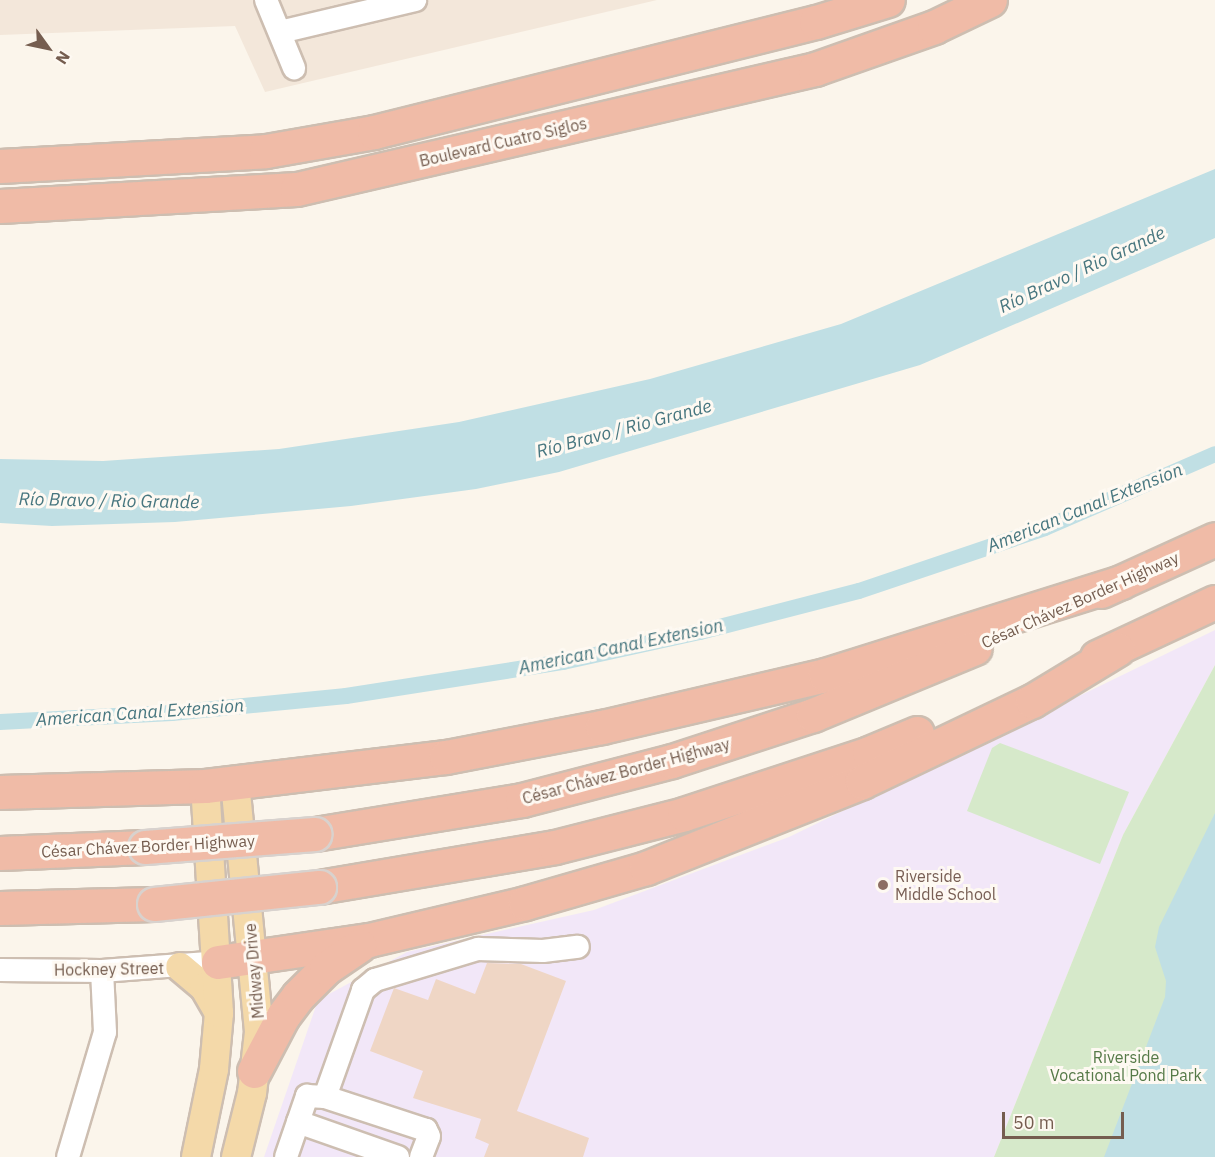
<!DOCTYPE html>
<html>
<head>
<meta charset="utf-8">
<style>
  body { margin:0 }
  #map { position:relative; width:1215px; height:1157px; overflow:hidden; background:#fbf5eb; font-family:"IBM Plex Sans",sans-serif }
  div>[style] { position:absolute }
  .residential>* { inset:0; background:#f3e7da }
  .education>* { inset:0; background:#f2e7f8 }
  .green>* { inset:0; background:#d6e9ca }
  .water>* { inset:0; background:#c0dfe4 }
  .canal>* { height:16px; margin:-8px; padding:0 8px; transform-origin:8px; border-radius:8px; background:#c0dfe4 }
  .building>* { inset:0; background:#efd6c5 }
  .roads { filter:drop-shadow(2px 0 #cdbeb1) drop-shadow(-2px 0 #cdbeb1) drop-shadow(0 2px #cdbeb1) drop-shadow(0 -2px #cdbeb1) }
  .minor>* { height:22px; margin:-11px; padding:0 11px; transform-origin:11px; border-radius:11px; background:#fff }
  .major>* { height:28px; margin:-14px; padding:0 14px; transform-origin:14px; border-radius:14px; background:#f4d9a9 }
  .highway>* { height:33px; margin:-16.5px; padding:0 16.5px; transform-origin:16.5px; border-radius:16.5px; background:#f0bba7 }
  .bridges { filter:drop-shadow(2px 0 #d8d2ce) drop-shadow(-2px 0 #d8d2ce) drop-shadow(0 2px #d8d2ce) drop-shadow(0 -2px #d8d2ce) }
  .highway-bridge>* { height:33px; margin:-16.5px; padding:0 16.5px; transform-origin:16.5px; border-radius:16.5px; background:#f0bba7 }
  .dots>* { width:16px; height:16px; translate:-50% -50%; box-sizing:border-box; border:3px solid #fef9f2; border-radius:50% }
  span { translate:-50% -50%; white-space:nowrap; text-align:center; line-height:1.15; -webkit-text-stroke:6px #fef9f2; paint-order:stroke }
  .street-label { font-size:16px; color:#755d4f }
  .education-label { font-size:16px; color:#785e54 }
  .left { translate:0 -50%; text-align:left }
  .park-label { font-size:16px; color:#567a48 }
  .water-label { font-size:18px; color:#47767f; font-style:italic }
  .north { position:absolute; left:18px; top:18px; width:60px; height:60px; -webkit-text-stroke:4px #fef9f2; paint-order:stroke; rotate:123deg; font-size:16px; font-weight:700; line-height:24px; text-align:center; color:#755d4f }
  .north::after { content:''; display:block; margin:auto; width:21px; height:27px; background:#755d4f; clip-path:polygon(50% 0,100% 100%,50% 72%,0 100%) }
  .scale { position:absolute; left:1002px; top:1112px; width:122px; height:27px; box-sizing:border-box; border:3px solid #755d4f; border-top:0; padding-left:8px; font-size:18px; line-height:21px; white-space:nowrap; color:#755d4f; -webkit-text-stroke:4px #fef9f2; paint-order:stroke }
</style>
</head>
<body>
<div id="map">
  <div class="residential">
    <div style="clip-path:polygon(0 0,657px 0,265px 92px,235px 26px,0 35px)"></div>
  </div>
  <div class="education">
    <div style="clip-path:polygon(1215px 630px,1215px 665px,1123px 835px,994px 1157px,264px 1157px,318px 1000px,407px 952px,594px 910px,789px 837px)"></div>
  </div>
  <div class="green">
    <div style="clip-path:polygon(1215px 665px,1215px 1157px,994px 1157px,1123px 835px)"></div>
    <div style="clip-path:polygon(1000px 743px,1129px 792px,1100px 864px,967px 811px,992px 748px)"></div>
  </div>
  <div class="water">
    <div style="clip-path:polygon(1215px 169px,1215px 238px,920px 365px,559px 472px,476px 489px,351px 506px,175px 522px,52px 526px,0 523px,0 459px,103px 461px,279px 449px,459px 422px,650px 379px,841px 324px)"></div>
    <div style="clip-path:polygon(1215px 813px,1215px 1157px,1104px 1157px,1165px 997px,1166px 981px,1155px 947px,1159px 927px)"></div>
  </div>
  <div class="canal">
    <div style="left:0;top:722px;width:172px;rotate:-3deg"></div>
    <div style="left:172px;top:713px;width:175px;rotate:-5.6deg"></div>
    <div style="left:346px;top:696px;width:220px;rotate:-8.9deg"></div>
    <div style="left:563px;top:662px;width:140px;rotate:-12.4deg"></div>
    <div style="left:700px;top:632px;width:164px;rotate:-14.5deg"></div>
    <div style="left:859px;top:591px;width:196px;rotate:-18.7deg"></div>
    <div style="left:1045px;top:528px;width:185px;rotate:-23.5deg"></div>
  </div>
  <div class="building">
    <div style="clip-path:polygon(487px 963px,521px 964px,566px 981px,517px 1111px,589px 1138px,583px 1157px,484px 1157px,489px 1144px,475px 1138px,481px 1119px,413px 1098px,423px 1071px,370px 1051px,394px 988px,428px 1000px,436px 979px,475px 994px)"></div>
  </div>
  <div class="roads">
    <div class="minor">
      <div style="left:266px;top:0;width:74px;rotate:67.6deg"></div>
      <div style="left:280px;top:32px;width:139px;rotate:-13.3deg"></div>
      <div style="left:0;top:970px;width:102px;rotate:0.6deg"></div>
      <div style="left:102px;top:971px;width:116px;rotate:-4.4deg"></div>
      <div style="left:298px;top:1122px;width:106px;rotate:19.3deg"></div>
      <div style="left:68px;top:1157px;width:130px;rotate:-73.5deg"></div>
      <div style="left:105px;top:1032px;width:61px;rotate:-92.8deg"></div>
      <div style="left:286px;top:1157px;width:65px;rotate:-71deg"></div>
      <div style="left:307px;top:1096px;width:18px;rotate:3deg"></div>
      <div style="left:421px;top:1157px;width:22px;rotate:-69deg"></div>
      <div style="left:429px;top:1136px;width:7px;rotate:-117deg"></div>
      <div style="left:426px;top:1130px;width:106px;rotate:-161.9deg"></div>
      <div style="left:325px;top:1097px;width:114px;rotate:-70.4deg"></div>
      <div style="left:363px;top:990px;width:16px;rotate:-40deg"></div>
      <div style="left:375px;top:980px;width:108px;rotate:-16.8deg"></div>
      <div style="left:478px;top:949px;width:65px;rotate:1.8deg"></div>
      <div style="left:543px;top:951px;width:35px;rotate:-7deg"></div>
    </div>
    <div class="major">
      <div style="left:235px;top:782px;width:251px;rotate:84.5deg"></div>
      <div style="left:259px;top:1032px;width:61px;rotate:96.5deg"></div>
      <div style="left:252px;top:1093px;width:66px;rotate:104deg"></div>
      <div style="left:180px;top:967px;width:31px;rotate:40deg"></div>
      <div style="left:204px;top:987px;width:30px;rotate:60deg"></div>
      <div style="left:196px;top:1157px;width:90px;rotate:-78.4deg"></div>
      <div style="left:214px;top:1069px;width:56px;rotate:-84.9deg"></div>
      <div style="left:219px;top:1013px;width:227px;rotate:-93.5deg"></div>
    </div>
    <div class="highway">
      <div style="left:0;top:166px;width:266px;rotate:-3.2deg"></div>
      <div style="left:266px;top:151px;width:110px;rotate:-10deg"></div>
      <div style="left:374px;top:132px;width:455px;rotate:-14deg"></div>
      <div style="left:816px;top:22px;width:75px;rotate:-17deg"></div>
      <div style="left:0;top:206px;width:297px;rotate:-3.3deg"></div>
      <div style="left:297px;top:189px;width:532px;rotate:-13.04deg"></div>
      <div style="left:815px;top:69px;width:126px;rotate:-19.4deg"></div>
      <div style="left:934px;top:27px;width:62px;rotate:-25.7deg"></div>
      <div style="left:1101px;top:591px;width:125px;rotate:-24.5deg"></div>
      <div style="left:1097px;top:657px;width:130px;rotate:-25deg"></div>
      <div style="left:0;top:792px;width:205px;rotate:-1.7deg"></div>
      <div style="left:205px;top:786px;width:243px;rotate:-6.9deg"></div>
      <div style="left:446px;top:757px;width:159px;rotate:-10.9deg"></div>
      <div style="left:602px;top:727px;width:229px;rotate:-13.1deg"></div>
      <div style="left:825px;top:675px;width:310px;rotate:-17.4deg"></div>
      <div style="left:315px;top:834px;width:210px;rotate:-9.3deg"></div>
      <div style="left:522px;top:800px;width:155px;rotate:-14.6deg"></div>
      <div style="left:672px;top:761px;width:148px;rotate:-18.1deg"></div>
      <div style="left:813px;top:715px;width:175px;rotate:-22.5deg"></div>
      <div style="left:0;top:853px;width:145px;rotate:-2.4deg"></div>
      <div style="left:319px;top:887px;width:239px;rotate:-9.6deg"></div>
      <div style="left:555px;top:847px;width:133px;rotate:-14.3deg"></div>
      <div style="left:684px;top:814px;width:195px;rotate:-18.2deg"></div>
      <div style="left:869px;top:753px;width:52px;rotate:-22.6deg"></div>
      <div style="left:0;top:908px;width:154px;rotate:-1.5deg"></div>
      <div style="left:218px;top:962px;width:153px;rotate:-8.3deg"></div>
      <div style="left:369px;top:940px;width:160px;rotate:-13.3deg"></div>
      <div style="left:525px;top:903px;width:126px;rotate:-16.1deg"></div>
      <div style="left:646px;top:868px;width:232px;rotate:-21.7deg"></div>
      <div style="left:862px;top:782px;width:188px;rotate:-25.5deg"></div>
      <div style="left:1032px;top:701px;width:100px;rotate:-31.2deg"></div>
      <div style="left:254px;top:1071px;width:62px;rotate:-62.2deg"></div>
      <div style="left:283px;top:1016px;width:25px;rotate:-53deg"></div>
      <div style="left:298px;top:996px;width:40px;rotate:-45deg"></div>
      <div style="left:326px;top:968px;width:40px;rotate:-34deg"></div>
    </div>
  </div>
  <div class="bridges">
    <div class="highway-bridge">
      <div style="left:145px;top:847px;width:170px;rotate:-4.4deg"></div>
      <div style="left:154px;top:904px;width:166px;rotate:-5.9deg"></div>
    </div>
  </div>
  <div class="dots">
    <div style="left:883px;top:885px;background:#8d6e63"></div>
  </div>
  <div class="street-label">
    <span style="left:503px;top:142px;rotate:-13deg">Boulevard Cuatro Siglos</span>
    <span style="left:1080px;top:600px;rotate:-24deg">César Chávez Border Highway</span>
    <span style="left:626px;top:771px;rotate:-15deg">César Chávez Border Highway</span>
    <span style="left:148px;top:846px;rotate:-3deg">César Chávez Border Highway</span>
    <span style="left:109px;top:969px;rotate:-1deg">Hockney Street</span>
    <span style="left:254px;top:971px;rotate:-95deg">Midway Drive</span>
  </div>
  <div class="education-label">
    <span class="left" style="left:895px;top:885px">Riverside<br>Middle School</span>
  </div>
  <div class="park-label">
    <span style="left:1126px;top:1066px">Riverside<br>Vocational Pond Park</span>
  </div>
  <div class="water-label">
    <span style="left:1082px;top:270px;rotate:-25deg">Río Bravo / Rio Grande</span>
    <span style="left:624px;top:429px;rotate:-15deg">Río Bravo / Rio Grande</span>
    <span style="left:109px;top:501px;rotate:1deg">Río Bravo / Rio Grande</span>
    <span style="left:1085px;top:508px;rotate:-22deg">American Canal Extension</span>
    <span style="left:621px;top:647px;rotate:-12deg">American Canal Extension</span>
    <span style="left:140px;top:713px;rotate:-4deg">American Canal Extension</span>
  </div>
  <div class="north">N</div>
  <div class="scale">50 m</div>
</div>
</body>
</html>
